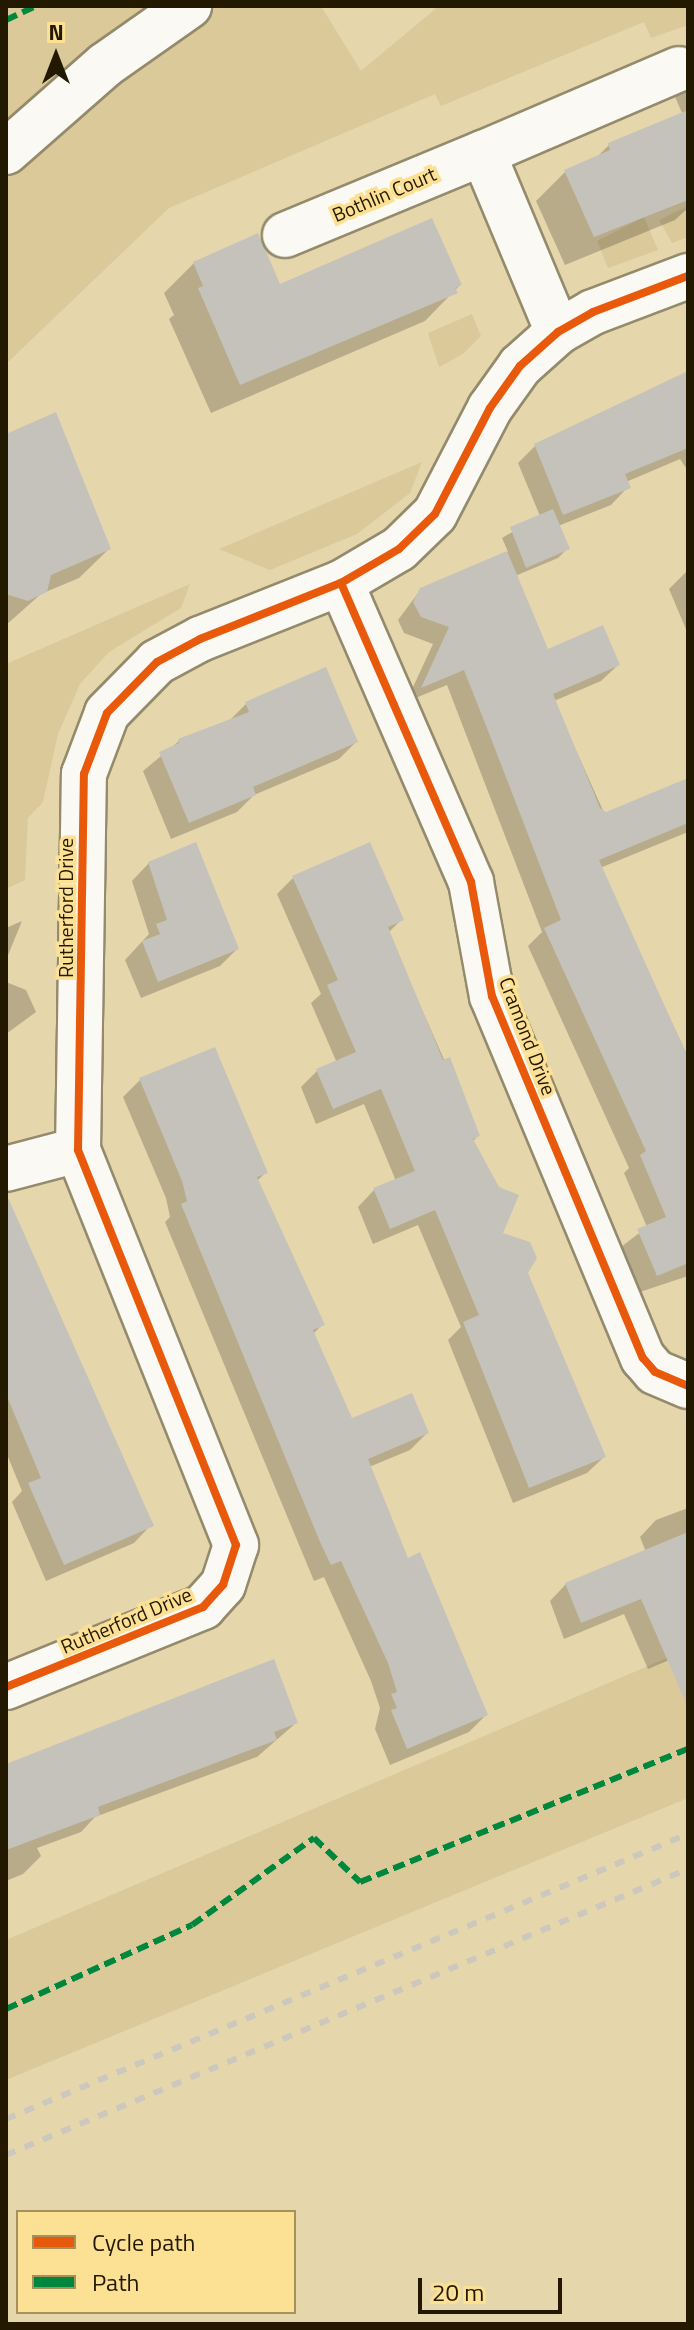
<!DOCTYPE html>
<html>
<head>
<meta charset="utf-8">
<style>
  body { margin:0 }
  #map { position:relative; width:694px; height:2330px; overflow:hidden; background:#e5d6ac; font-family:"Titillium Web",sans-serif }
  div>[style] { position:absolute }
  .green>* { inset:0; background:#dbc999 }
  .shadow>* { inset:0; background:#0003 }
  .building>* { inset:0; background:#c5c2bc }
  .roads { filter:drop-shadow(2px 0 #948a6c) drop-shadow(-2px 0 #948a6c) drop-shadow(0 2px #948a6c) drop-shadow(0 -2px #948a6c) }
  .minor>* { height:44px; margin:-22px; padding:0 22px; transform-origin:22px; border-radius:22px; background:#fbf9f3 }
  .rail>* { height:6px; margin-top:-3px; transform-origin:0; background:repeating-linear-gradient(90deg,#cdc8bd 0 10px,transparent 0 20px) }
  .quiet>* { height:6px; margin-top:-3px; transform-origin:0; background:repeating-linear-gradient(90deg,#00873e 0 12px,transparent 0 18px) }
  .cycleway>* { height:8px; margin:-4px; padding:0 4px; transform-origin:4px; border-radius:4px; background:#e8590c }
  span { translate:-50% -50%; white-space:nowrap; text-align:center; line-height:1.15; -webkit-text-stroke:7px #fce195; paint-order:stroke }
  .street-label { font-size:20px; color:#231800 }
  .frame { position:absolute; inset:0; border:8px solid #231800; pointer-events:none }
  .legend { position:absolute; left:16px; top:2210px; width:280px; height:104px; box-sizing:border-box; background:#fce195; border:2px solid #a59159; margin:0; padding:10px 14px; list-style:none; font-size:24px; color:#231800 }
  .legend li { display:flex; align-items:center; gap:16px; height:40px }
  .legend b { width:40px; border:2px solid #a59159 }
  .north { position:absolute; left:16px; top:16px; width:80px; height:80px; -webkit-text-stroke:6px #fce195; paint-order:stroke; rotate:0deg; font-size:22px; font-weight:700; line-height:32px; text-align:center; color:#231800 }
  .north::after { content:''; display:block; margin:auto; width:28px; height:36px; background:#231800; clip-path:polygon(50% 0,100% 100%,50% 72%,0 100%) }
  .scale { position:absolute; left:418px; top:2278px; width:144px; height:36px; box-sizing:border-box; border:4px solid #231800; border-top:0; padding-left:10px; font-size:24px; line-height:28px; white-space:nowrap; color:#231800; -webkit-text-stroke:6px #fce195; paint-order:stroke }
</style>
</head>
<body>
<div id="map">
  <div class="green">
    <div style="clip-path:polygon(6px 6px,321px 6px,361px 71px,439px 6px,688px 6px,688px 25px,651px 38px,644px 22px,441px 106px,435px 94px,169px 208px,6px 364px)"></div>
    <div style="clip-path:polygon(688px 206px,688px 237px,672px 243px,659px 220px)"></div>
    <div style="clip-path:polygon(644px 217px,658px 250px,608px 268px,597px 241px)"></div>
    <div style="clip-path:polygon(472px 314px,481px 336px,463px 354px,439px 367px,428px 333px)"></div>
    <div style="clip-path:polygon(422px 462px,410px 493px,357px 534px,270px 570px,219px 549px)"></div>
    <div style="clip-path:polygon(190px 584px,181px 608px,109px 652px,80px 684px,58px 734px,43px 802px,28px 818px,25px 880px,6px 889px,6px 664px)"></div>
    <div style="clip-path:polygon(688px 1649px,688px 1798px,6px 2080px,6px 1940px)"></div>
  </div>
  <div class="shadow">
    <div style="clip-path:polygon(688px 57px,688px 208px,675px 220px,565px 265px,536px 201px,566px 171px,596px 158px,609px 145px,682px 113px,667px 78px)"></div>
    <div style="clip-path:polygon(194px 263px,279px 287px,460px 285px,425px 321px,211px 413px,169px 319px,174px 315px,164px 293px)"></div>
    <div style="clip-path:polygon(688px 372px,688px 471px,680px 459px,626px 482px,628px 487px,611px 505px,558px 526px,567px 549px,558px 558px,515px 576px,547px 651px,618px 665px,601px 681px,554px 701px,605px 815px,688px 780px,688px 832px,600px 868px,688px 1057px,688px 1276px,640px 1292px,621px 1247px,647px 1227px,624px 1173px,629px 1168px,528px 946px,542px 932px,447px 685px,406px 702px,433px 644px,404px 633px,398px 620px,421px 589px,508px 552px,502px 538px,540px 516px,518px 463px,535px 446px)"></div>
    <div style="clip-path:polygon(6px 436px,109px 549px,79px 578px,41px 594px,6px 625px)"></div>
    <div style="clip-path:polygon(686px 572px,688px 572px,688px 634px,669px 589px)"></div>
    <div style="clip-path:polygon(246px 704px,356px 742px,339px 759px,254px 795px,237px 812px,171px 839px,143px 771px,179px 741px,228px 722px)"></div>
    <div style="clip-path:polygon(149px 863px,237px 949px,220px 966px,141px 998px,125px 960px,149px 934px,132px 881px)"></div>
    <div style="clip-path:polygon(293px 878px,402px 919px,388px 933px,478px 1136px,472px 1142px,500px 1234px,526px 1273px,604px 1457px,587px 1473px,513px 1503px,448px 1340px,461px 1327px,418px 1225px,373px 1244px,358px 1207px,374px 1190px,396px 1181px,364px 1104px,316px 1124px,301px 1087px,317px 1071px,337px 1063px,311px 1003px,321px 994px,277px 894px)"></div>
    <div style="clip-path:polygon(22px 921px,6px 960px,6px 928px)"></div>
    <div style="clip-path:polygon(6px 982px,26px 990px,36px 1012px,6px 1034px)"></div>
    <div style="clip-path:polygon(140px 1080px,266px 1172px,257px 1181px,323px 1324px,313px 1334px,351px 1420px,427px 1433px,410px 1450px,369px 1467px,407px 1561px,486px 1715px,469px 1732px,390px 1765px,375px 1729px,380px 1708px,371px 1681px,324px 1577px,314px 1581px,165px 1222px,170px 1217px,166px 1198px,123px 1097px)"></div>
    <div style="clip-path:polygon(6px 1243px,151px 1525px,134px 1543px,46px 1581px,12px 1502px,22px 1491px,6px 1452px)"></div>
    <div style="clip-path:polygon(688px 1508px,688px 1652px,648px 1669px,624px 1614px,564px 1639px,550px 1601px,566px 1584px,646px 1552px,640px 1537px,656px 1520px)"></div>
    <div style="clip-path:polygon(296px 1723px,257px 1757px,95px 1817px,81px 1832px,37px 1848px,41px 1856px,23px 1874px,6px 1881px,6px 1769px)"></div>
  </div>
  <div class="building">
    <div style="clip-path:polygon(688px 110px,688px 200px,594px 237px,564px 170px,610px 150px,608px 143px)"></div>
    <div style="clip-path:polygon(432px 218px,462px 285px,455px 288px,458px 293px,240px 385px,198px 288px,203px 286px,193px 262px,258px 233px,280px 284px)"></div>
    <div style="clip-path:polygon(688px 371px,688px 448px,625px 474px,631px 488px,563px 515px,534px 444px)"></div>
    <div style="clip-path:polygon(56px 412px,111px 549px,51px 575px,47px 592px,28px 601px,6px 594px,6px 434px)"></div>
    <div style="clip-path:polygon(553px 509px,570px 549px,526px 568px,510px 527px)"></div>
    <div style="clip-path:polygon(507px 551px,548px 649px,603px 625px,620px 665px,553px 694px,600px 808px,606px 812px,688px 778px,688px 823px,599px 860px,688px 1058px,688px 1268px,686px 1264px,657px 1276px,637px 1229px,666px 1217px,640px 1155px,646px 1151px,544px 928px,561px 920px,492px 741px,464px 670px,421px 688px,449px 627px,421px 617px,413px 602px,420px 588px)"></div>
    <div style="clip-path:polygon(326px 667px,358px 742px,253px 787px,256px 795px,189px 823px,159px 752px,179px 743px,178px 739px,249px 712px,245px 702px)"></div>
    <div style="clip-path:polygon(196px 842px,239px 949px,158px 982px,142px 941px,160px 934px,156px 924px,167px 920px,148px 862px)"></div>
    <div style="clip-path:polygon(370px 842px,404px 920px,388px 927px,443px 1060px,450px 1057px,480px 1136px,473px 1139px,499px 1187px,519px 1195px,503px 1233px,530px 1242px,537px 1258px,528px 1273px,606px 1457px,529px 1488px,463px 1322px,479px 1315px,435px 1210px,390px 1229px,373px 1188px,415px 1171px,381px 1089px,333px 1109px,316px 1069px,356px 1052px,327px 985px,338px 980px,292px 876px)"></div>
    <div style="clip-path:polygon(215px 1047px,268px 1173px,257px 1177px,325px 1325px,313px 1330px,352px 1418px,412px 1393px,429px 1433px,368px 1459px,408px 1558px,420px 1552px,488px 1715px,407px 1749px,391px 1710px,397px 1708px,391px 1694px,397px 1692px,388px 1663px,341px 1561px,331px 1565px,320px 1542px,181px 1204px,187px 1201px,182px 1181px,139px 1078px)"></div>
    <div style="clip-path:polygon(6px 1193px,154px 1526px,64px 1565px,28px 1483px,41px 1478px,6px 1394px)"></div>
    <div style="clip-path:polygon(688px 1532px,688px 1708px,641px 1599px,581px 1623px,565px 1583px)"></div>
    <div style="clip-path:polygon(274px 1659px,298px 1723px,274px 1732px,277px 1740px,98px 1807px,100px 1815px,6px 1850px,6px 1764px)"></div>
  </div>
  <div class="roads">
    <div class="minor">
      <div style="left:6px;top:152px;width:132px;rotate:-41.3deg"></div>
      <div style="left:105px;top:65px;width:103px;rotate:-35.1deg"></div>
      <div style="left:483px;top:153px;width:213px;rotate:-23.2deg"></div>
      <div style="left:285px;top:235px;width:214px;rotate:-22.5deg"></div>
      <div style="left:483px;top:153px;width:194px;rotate:67.3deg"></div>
      <div style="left:341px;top:583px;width:326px;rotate:66.5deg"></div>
      <div style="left:471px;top:882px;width:116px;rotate:79.6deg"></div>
      <div style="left:492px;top:996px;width:392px;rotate:67.4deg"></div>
      <div style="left:643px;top:1358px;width:18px;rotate:49deg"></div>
      <div style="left:655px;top:1372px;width:36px;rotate:23deg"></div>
      <div style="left:6px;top:1169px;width:74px;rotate:-14.8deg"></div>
      <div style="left:6px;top:1687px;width:213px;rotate:-22.1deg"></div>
      <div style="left:203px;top:1607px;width:30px;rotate:-48deg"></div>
      <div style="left:223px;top:1585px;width:42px;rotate:-72deg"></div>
      <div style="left:236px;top:1545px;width:425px;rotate:-111.8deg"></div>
      <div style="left:78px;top:1150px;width:376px;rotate:-89.1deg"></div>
      <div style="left:84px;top:774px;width:65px;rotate:-69.3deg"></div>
      <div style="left:107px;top:713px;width:71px;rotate:-45.6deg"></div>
      <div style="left:157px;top:662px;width:49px;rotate:-28.1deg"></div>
      <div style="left:200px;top:639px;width:152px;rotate:-21.7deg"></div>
      <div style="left:341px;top:583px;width:67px;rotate:-30.4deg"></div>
      <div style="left:399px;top:549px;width:50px;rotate:-44.2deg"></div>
      <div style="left:435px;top:514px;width:119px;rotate:-62.6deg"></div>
      <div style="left:490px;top:408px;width:52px;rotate:-54.5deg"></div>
      <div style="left:520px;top:366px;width:51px;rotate:-41.8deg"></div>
      <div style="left:558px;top:332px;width:40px;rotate:-29.7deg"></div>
      <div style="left:593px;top:312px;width:102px;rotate:-20.8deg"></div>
    </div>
  </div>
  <div class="rail">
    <div style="left:6px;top:2119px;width:739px;rotate:-22.68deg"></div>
    <div style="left:6px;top:2155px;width:740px;rotate:-22.75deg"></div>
  </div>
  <div class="quiet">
    <div style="left:6px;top:20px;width:33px;rotate:-25deg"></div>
    <div style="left:6px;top:2009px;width:204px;rotate:-24.3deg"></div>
    <div style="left:192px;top:1925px;width:150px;rotate:-35.5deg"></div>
    <div style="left:314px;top:1838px;width:64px;rotate:43.7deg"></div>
    <div style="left:360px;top:1882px;width:354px;rotate:-22.1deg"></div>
  </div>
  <div class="cycleway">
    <div style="left:341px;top:583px;width:326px;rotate:66.5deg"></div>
    <div style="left:471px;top:882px;width:116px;rotate:79.6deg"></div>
    <div style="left:492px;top:996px;width:392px;rotate:67.4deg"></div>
    <div style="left:643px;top:1358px;width:18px;rotate:49deg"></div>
    <div style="left:655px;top:1372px;width:36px;rotate:23deg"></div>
    <div style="left:6px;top:1687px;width:213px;rotate:-22.1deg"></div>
    <div style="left:203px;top:1607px;width:30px;rotate:-48deg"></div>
    <div style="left:223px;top:1585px;width:42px;rotate:-72deg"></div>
    <div style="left:236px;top:1545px;width:425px;rotate:-111.8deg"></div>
    <div style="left:78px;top:1150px;width:376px;rotate:-89.1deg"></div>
    <div style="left:84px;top:774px;width:65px;rotate:-69.3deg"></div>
    <div style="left:107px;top:713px;width:71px;rotate:-45.6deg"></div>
    <div style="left:157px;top:662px;width:49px;rotate:-28.1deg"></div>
    <div style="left:200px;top:639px;width:152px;rotate:-21.7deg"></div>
    <div style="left:341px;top:583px;width:67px;rotate:-30.4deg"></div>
    <div style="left:399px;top:549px;width:50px;rotate:-44.2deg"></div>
    <div style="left:435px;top:514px;width:119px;rotate:-62.6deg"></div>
    <div style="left:490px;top:408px;width:52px;rotate:-54.5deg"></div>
    <div style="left:520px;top:366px;width:51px;rotate:-41.8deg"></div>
    <div style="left:558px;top:332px;width:40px;rotate:-29.7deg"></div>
    <div style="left:593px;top:312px;width:102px;rotate:-20.8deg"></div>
  </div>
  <div class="street-label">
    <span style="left:384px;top:194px;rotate:-23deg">Bothlin Court</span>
    <span style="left:65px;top:908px;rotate:-90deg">Rutherford Drive</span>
    <span style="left:528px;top:1036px;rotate:69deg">Cramond Drive</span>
    <span style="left:126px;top:1620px;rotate:-23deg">Rutherford Drive</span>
  </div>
  <div class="frame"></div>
  <ul class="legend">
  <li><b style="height:10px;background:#e8590c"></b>Cycle path</li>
  <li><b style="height:10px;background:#00873e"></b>Path</li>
  </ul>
  <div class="north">N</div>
  <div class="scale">20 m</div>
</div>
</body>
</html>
